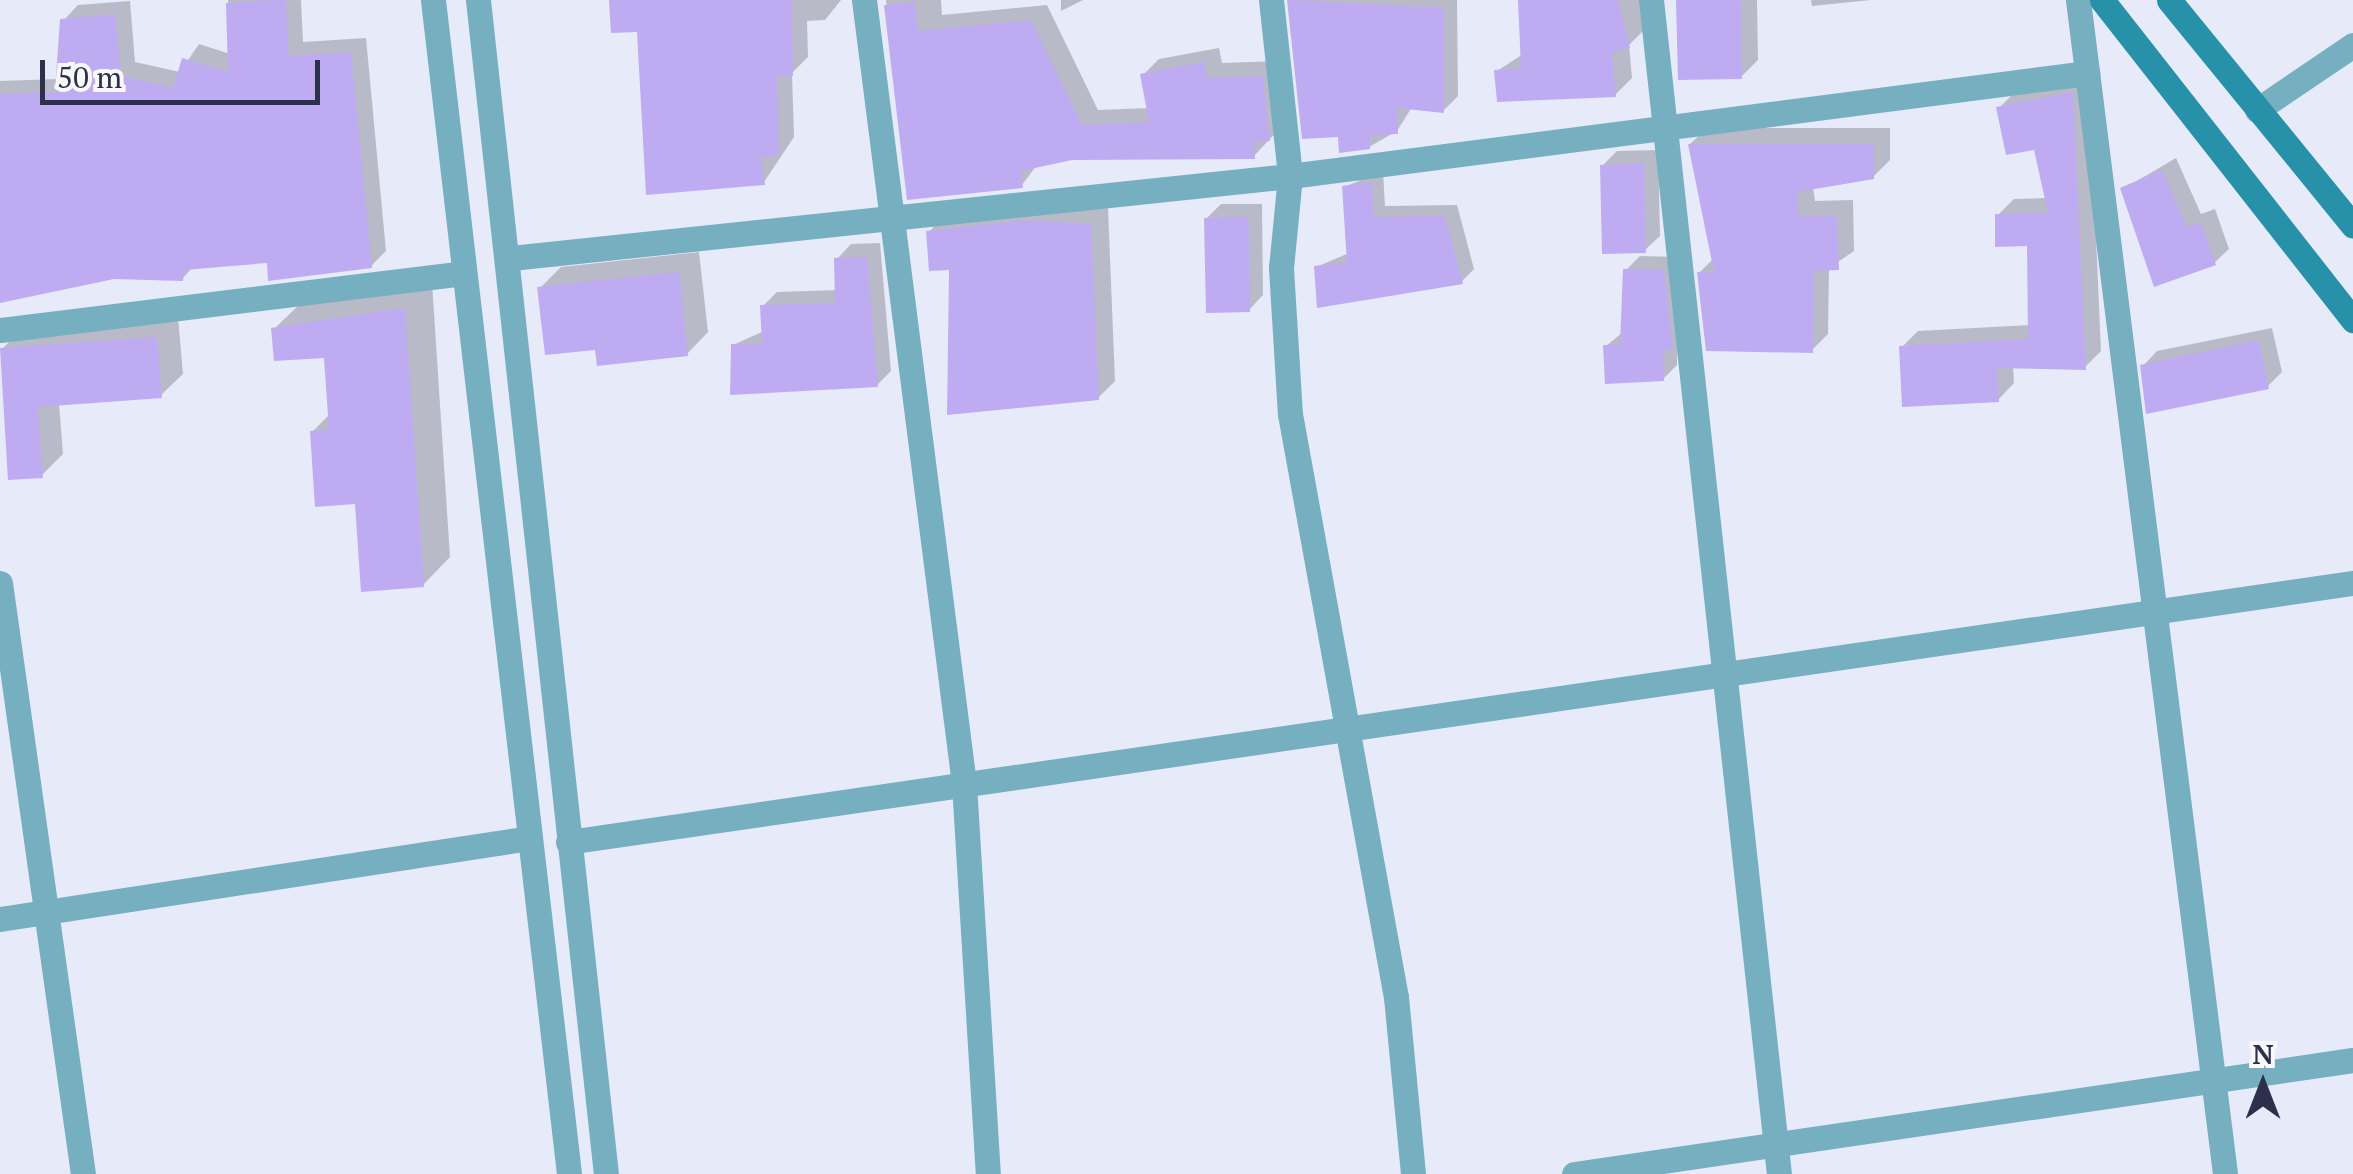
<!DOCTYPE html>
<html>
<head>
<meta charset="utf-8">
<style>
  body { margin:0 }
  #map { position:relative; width:2353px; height:1174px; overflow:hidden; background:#e7eaf9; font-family:"PT Serif",serif }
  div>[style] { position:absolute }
  .shadow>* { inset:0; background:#0003 }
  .building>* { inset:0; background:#bfabf2 }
  .minor>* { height:25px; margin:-12.5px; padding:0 12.5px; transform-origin:12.5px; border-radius:12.5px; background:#75afc0 }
  .tertiary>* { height:25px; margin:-12.5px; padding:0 12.5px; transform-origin:12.5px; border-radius:12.5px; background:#75afc0 }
  .secondary>* { height:25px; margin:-12.5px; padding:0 12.5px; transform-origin:12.5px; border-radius:12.5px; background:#2791a9 }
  span { translate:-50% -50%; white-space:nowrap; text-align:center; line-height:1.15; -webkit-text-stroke:8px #f8f8f8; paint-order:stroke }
  .north { position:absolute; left:2213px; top:1034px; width:100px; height:100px; -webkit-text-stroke:8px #f8f8f8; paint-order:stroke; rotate:0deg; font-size:28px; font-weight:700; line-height:40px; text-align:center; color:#2c304c }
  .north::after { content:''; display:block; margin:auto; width:35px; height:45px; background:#2c304c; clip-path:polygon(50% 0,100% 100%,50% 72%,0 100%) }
  .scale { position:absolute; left:40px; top:60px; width:280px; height:45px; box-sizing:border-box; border:5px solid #2c304c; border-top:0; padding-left:12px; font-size:30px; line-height:35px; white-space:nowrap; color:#2c304c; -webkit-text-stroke:8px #f8f8f8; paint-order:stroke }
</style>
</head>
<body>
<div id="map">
  <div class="shadow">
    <div style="clip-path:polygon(228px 0,301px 0,303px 42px,366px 38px,386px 251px,371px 266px,269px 260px,194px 266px,182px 279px,113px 276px,0 294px,0 81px,58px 79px,63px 21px,78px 5px,130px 1px,135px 62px,180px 72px,199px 44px,230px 54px)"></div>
    <div style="clip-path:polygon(612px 0,841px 0,825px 20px,807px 21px,808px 57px,792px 73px,794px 137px,764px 182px)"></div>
    <div style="clip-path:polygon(886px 0,941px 0,942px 15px,1047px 5px,1098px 110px,1149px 108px,1143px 75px,1159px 59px,1219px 48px,1222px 63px,1278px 61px,1285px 123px,1254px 156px,1072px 158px,1037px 165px,1022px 185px,909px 197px)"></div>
    <div style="clip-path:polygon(1061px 0,1083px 0,1061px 11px)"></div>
    <div style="clip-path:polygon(1290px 0,1457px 0,1458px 96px,1443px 111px,1412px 107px,1397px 131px,1369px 147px,1340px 134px,1305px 137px)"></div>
    <div style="clip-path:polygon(1520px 0,1641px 0,1645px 29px,1629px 45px,1632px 78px,1615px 95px,1497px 71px,1523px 54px)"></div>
    <div style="clip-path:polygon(1679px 0,1757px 0,1758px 60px,1741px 77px)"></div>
    <div style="clip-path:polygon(1811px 0,1871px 0,1812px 6px)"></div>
    <div style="clip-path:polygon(2089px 77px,2101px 351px,2085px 367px,2013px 366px,2014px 383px,1998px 400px,1902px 347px,1918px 331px,2030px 325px,2029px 244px,1998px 215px,2014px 199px,2047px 198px,2036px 147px,1999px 108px,2015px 92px)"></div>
    <div style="clip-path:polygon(1707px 128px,1890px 128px,1890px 160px,1873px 177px,1813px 187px,1815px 201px,1853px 200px,1854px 251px,1829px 268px,1828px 334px,1812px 350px,1700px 272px,1714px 258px,1690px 144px)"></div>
    <div style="clip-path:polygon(1658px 150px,1660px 236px,1645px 250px,1602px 166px,1617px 151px)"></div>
    <div style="clip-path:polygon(2176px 158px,2201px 214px,2215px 209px,2229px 249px,2214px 263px,2123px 189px)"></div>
    <div style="clip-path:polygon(1383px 171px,1385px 206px,1457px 205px,1474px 269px,1462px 281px,1316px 267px,1349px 253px,1344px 187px)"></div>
    <div style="clip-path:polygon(1221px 204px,1262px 204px,1263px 295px,1249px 310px,1206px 219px)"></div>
    <div style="clip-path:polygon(1108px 208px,1115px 381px,1098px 398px,951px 267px,929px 232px,946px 214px)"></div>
    <div style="clip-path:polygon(880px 243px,891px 371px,877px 385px,733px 345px,764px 331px,763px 306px,777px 292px,837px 290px,837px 259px,851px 244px)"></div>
    <div style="clip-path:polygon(699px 252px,708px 332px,687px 354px,597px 347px,540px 288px,561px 267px)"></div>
    <div style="clip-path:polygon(1640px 256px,1678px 257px,1677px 365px,1663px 379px,1606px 346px,1623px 332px,1626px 270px)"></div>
    <div style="clip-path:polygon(432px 282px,450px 557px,423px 585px,312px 432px,330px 414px,326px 355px,274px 329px,302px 302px)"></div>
    <div style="clip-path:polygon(178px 317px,183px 374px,161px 395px,59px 403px,63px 454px,42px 475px,2px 349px,23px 328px)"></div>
    <div style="clip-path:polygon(2272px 328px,2282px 372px,2268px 386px,2143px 366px,2157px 351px)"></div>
  </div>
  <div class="building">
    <div style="clip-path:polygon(286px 0,289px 56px,351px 52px,372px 268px,268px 281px,267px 263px,184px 270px,183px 281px,114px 279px,0 303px,0 94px,55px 92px,60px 19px,115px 14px,121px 76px,173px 88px,182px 58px,228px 72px,226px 3px)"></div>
    <div style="clip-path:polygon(609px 0,792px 0,793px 76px,777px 76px,779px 156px,761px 157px,765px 185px,646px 195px,637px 32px,611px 33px)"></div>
    <div style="clip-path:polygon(1287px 0,1444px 8px,1444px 113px,1397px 108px,1398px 134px,1370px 135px,1370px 149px,1339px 153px,1338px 137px,1302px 139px)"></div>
    <div style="clip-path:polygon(1518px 0,1618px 0,1630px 48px,1612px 52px,1616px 97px,1497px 102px,1494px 70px,1521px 68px)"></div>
    <div style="clip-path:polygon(1676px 0,1741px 0,1742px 79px,1678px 80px)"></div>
    <div style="clip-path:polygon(915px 2px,918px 31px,1031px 20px,1082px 125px,1149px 122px,1140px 74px,1204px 62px,1207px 78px,1263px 76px,1270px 141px,1254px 142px,1255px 159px,1072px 160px,1021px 171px,1023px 188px,907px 200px,884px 5px)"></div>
    <div style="clip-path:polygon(2073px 92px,2086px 370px,1997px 368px,1999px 402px,1902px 407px,1899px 346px,2028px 339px,2027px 246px,1995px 247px,1995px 214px,2048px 213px,2034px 150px,2006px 155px,1996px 107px)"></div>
    <div style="clip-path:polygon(1688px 144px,1874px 144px,1874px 179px,1797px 192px,1799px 216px,1837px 216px,1839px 270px,1814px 271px,1813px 353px,1706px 351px,1697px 272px,1714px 272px)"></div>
    <div style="clip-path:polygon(1644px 163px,1646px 253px,1602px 254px,1600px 165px)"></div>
    <div style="clip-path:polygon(2162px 170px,2187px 227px,2201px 222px,2216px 265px,2154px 287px,2120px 188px)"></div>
    <div style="clip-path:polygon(1372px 182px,1374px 217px,1445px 216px,1463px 284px,1317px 308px,1314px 266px,1347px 263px,1342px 186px)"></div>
    <div style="clip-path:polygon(1249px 217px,1250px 312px,1206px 313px,1204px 218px)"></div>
    <div style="clip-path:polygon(1027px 220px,1091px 224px,1099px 400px,947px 415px,949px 270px,929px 271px,926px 231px)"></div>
    <div style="clip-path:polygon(867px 257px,878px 387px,730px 395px,731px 344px,762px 344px,760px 305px,835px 303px,834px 258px)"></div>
    <div style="clip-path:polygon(1623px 269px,1664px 270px,1673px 350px,1663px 350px,1664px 381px,1605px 384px,1603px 345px,1620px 345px)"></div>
    <div style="clip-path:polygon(679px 272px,688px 356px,597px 366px,595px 350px,545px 355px,537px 287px)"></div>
    <div style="clip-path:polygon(405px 308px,424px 587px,361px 592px,355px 504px,315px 507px,310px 431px,329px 430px,324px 358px,274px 361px,271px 328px)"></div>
    <div style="clip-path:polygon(157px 337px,162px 398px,38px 407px,43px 478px,8px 480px,0 348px)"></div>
    <div style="clip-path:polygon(2259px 340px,2269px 389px,2146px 414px,2140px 365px)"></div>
  </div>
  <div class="minor">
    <div style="left:864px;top:0;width:790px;rotate:82.73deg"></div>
    <div style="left:964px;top:784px;width:391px;rotate:86.5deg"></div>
    <div style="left:1271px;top:0;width:177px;rotate:83.8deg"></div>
    <div style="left:1290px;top:176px;width:92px;rotate:95.6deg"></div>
    <div style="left:1281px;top:268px;width:146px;rotate:86.5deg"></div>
    <div style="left:1290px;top:414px;width:593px;rotate:79.7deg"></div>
    <div style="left:1396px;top:997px;width:178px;rotate:84.5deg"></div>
    <div style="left:1651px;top:0;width:1181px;rotate:83.78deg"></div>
    <div style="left:2078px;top:0;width:1183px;rotate:82.86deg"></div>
    <div style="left:2257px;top:110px;width:116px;rotate:-34.1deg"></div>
    <div style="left:511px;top:258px;width:783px;rotate:-6.01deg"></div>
    <div style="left:1290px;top:176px;width:804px;rotate:-7.36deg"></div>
    <div style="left:0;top:330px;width:467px;rotate:-7deg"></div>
    <div style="left:0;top:583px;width:597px;rotate:82.01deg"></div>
    <div style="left:568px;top:842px;width:1804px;rotate:-8.26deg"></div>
    <div style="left:0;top:919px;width:536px;rotate:-8.69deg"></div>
    <div style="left:1574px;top:1174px;width:787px;rotate:-8.33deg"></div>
  </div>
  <div class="tertiary">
    <div style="left:433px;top:0;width:1182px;rotate:83.39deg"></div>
    <div style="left:478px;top:0;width:1181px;rotate:83.78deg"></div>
  </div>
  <div class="secondary">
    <div style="left:2102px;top:0;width:407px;rotate:51.9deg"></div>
    <div style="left:2169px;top:0;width:291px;rotate:50.8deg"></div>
  </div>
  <div class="north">N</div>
  <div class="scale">50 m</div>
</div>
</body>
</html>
